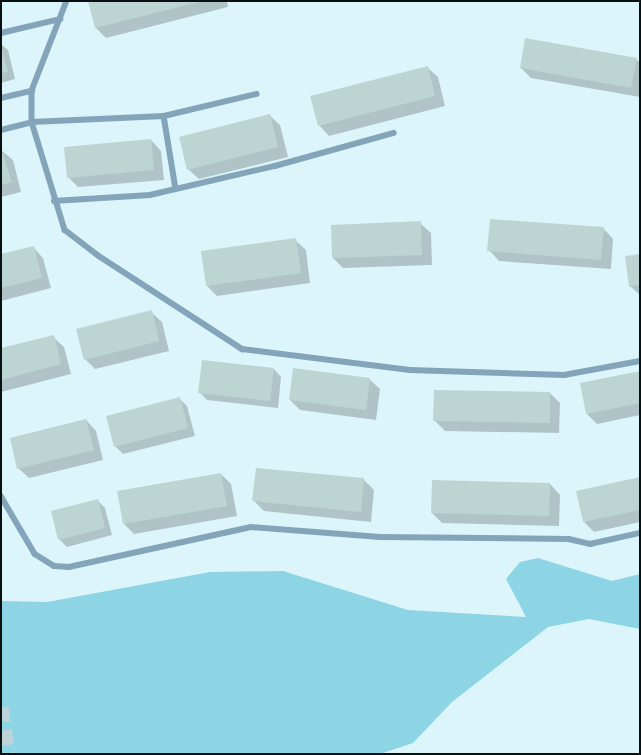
<!DOCTYPE html>
<html>
<head>
<meta charset="utf-8">
<style>
  body { margin:0 }
  #map { position:relative; width:641px; height:755px; overflow:hidden; background:#dcf5fb; font-family:"DejaVu Sans",sans-serif }
  div>[style] { position:absolute }
  .green>* { inset:0; background:#8dd5e5 }
  .shadow>* { inset:0; background:#0003 }
  .building>* { inset:0; background:#bcd5d3 }
  .primary-tunnel>* { height:15px; margin-top:-7.5px; transform-origin:0; background:repeating-linear-gradient(90deg,#bcd3d8 0 15px,transparent 0 23px) }
  .lane>* { height:5.5px; margin:-2.75px; padding:0 2.75px; transform-origin:2.75px; border-radius:2.75px; background:#84a4b9 }
  span { translate:-50% -50%; white-space:nowrap; text-align:center; line-height:1.15; -webkit-text-stroke:4px #fff; paint-order:stroke }
  .frame { position:absolute; inset:0; border:2px solid #081012; pointer-events:none }
</style>
</head>
<body>
<div id="map">
  <div class="green">
    <div style="clip-path:polygon(538px 558px,612px 581px,640px 574px,640px 629px,589px 619px,548px 627px,452px 702px,413px 743px,380px 754px,1px 754px,1px 601px,47px 602px,210px 572px,283px 571px,408px 610px,526px 617px,506px 579px,520px 562px)"></div>
  </div>
  <div class="shadow">
    <div style="clip-path:polygon(89px 1px,227px 1px,228px 7px,106px 38px,96px 28px)"></div>
    <div style="clip-path:polygon(1px 44px,8px 50px,15px 79px,1px 83px)"></div>
    <div style="clip-path:polygon(636px 59px,640px 63px,640px 97px,531px 78px,521px 68px)"></div>
    <div style="clip-path:polygon(427px 67px,438px 77px,445px 106px,329px 136px,319px 125px)"></div>
    <div style="clip-path:polygon(269px 115px,280px 125px,288px 157px,199px 179px,188px 169px)"></div>
    <div style="clip-path:polygon(151px 140px,161px 151px,164px 180px,78px 187px,68px 177px)"></div>
    <div style="clip-path:polygon(1px 150px,13px 160px,21px 192px,1px 197px)"></div>
    <div style="clip-path:polygon(420px 223px,431px 233px,432px 265px,343px 268px,333px 258px)"></div>
    <div style="clip-path:polygon(603px 228px,613px 239px,611px 269px,499px 261px,489px 250px)"></div>
    <div style="clip-path:polygon(295px 240px,306px 250px,310px 283px,217px 296px,207px 286px)"></div>
    <div style="clip-path:polygon(33px 247px,43px 258px,51px 288px,1px 301px,1px 255px)"></div>
    <div style="clip-path:polygon(640px 255px,640px 295px,630px 286px)"></div>
    <div style="clip-path:polygon(151px 312px,162px 322px,169px 351px,95px 369px,85px 359px)"></div>
    <div style="clip-path:polygon(53px 337px,64px 347px,71px 374px,1px 392px,1px 350px)"></div>
    <div style="clip-path:polygon(274px 369px,281px 377px,278px 408px,207px 400px,199px 392px)"></div>
    <div style="clip-path:polygon(640px 372px,640px 415px,597px 424px,587px 414px)"></div>
    <div style="clip-path:polygon(369px 379px,380px 389px,376px 420px,300px 410px,290px 400px)"></div>
    <div style="clip-path:polygon(550px 393px,560px 403px,559px 433px,445px 431px,435px 421px)"></div>
    <div style="clip-path:polygon(180px 399px,187px 406px,195px 436px,123px 454px,115px 446px)"></div>
    <div style="clip-path:polygon(86px 420px,96px 431px,103px 460px,29px 478px,18px 468px)"></div>
    <div style="clip-path:polygon(221px 474px,231px 484px,237px 516px,134px 534px,124px 524px)"></div>
    <div style="clip-path:polygon(640px 479px,640px 522px,594px 532px,584px 522px)"></div>
    <div style="clip-path:polygon(364px 480px,374px 490px,371px 522px,264px 511px,254px 501px)"></div>
    <div style="clip-path:polygon(550px 484px,560px 495px,559px 526px,442px 523px,432px 513px)"></div>
    <div style="clip-path:polygon(97px 500px,105px 508px,112px 535px,67px 547px,59px 539px)"></div>
  </div>
  <div class="building">
    <div style="clip-path:polygon(88px 1px,198px 1px,199px 2px,95px 28px)"></div>
    <div style="clip-path:polygon(525px 38px,637px 58px,631px 88px,520px 68px)"></div>
    <div style="clip-path:polygon(1px 46px,8px 72px,1px 73px)"></div>
    <div style="clip-path:polygon(428px 66px,435px 96px,318px 126px,310px 96px)"></div>
    <div style="clip-path:polygon(270px 114px,278px 147px,187px 170px,179px 137px)"></div>
    <div style="clip-path:polygon(151px 139px,154px 170px,67px 178px,64px 147px)"></div>
    <div style="clip-path:polygon(1px 149px,12px 182px,1px 185px)"></div>
    <div style="clip-path:polygon(490px 219px,604px 227px,601px 260px,487px 251px)"></div>
    <div style="clip-path:polygon(421px 221px,422px 255px,332px 258px,331px 225px)"></div>
    <div style="clip-path:polygon(296px 238px,301px 273px,206px 286px,201px 251px)"></div>
    <div style="clip-path:polygon(34px 246px,42px 278px,1px 288px,1px 254px)"></div>
    <div style="clip-path:polygon(640px 254px,640px 285px,629px 287px,625px 256px)"></div>
    <div style="clip-path:polygon(152px 310px,159px 341px,84px 360px,76px 329px)"></div>
    <div style="clip-path:polygon(54px 335px,61px 364px,1px 380px,1px 348px)"></div>
    <div style="clip-path:polygon(202px 360px,274px 368px,270px 401px,198px 393px)"></div>
    <div style="clip-path:polygon(293px 368px,370px 378px,366px 410px,289px 400px)"></div>
    <div style="clip-path:polygon(640px 371px,640px 403px,586px 414px,580px 383px)"></div>
    <div style="clip-path:polygon(434px 390px,550px 392px,550px 423px,433px 421px)"></div>
    <div style="clip-path:polygon(180px 397px,188px 428px,114px 447px,106px 416px)"></div>
    <div style="clip-path:polygon(86px 419px,94px 450px,17px 469px,10px 438px)"></div>
    <div style="clip-path:polygon(256px 468px,364px 478px,361px 512px,252px 501px)"></div>
    <div style="clip-path:polygon(221px 473px,227px 506px,123px 524px,117px 491px)"></div>
    <div style="clip-path:polygon(640px 477px,640px 510px,583px 522px,576px 491px)"></div>
    <div style="clip-path:polygon(432px 480px,550px 483px,549px 516px,431px 513px)"></div>
    <div style="clip-path:polygon(98px 499px,105px 528px,58px 540px,51px 511px)"></div>
  </div>
  <div class="primary-tunnel">
    <div style="left:1px;top:707px;width:48px;rotate:81.5deg"></div>
  </div>
  <div class="lane">
    <div style="left:67px;top:1px;width:97px;rotate:111.3deg"></div>
    <div style="left:32px;top:91px;width:31px;rotate:90deg"></div>
    <div style="left:32px;top:122px;width:113px;rotate:73deg"></div>
    <div style="left:65px;top:230px;width:43px;rotate:37.4deg"></div>
    <div style="left:99px;top:256px;width:171px;rotate:33deg"></div>
    <div style="left:242px;top:349px;width:169px;rotate:7.1deg"></div>
    <div style="left:410px;top:370px;width:154px;rotate:1.9deg"></div>
    <div style="left:564px;top:375px;width:77px;rotate:-10.4deg"></div>
    <div style="left:1px;top:33px;width:61px;rotate:-13.3deg"></div>
    <div style="left:1px;top:98px;width:32px;rotate:-13deg"></div>
    <div style="left:164px;top:116px;width:74px;rotate:80.7deg"></div>
    <div style="left:1px;top:130px;width:32px;rotate:-14deg"></div>
    <div style="left:32px;top:122px;width:132px;rotate:-2.6deg"></div>
    <div style="left:164px;top:116px;width:95px;rotate:-13.4deg"></div>
    <div style="left:54px;top:201px;width:96px;rotate:-3.6deg"></div>
    <div style="left:150px;top:195px;width:128px;rotate:-13.1deg"></div>
    <div style="left:275px;top:166px;width:123px;rotate:-15.6deg"></div>
    <div style="left:1px;top:496px;width:67px;rotate:59.6deg"></div>
    <div style="left:35px;top:554px;width:22px;rotate:32deg"></div>
    <div style="left:54px;top:566px;width:15px;rotate:4deg"></div>
    <div style="left:69px;top:567px;width:186px;rotate:-12.4deg"></div>
    <div style="left:251px;top:527px;width:129px;rotate:4.4deg"></div>
    <div style="left:380px;top:537px;width:189px;rotate:0.6deg"></div>
    <div style="left:569px;top:539px;width:22px;rotate:13deg"></div>
    <div style="left:590px;top:544px;width:51px;rotate:-12.4deg"></div>
  </div>
  <div class="frame"></div>
</div>
</body>
</html>
